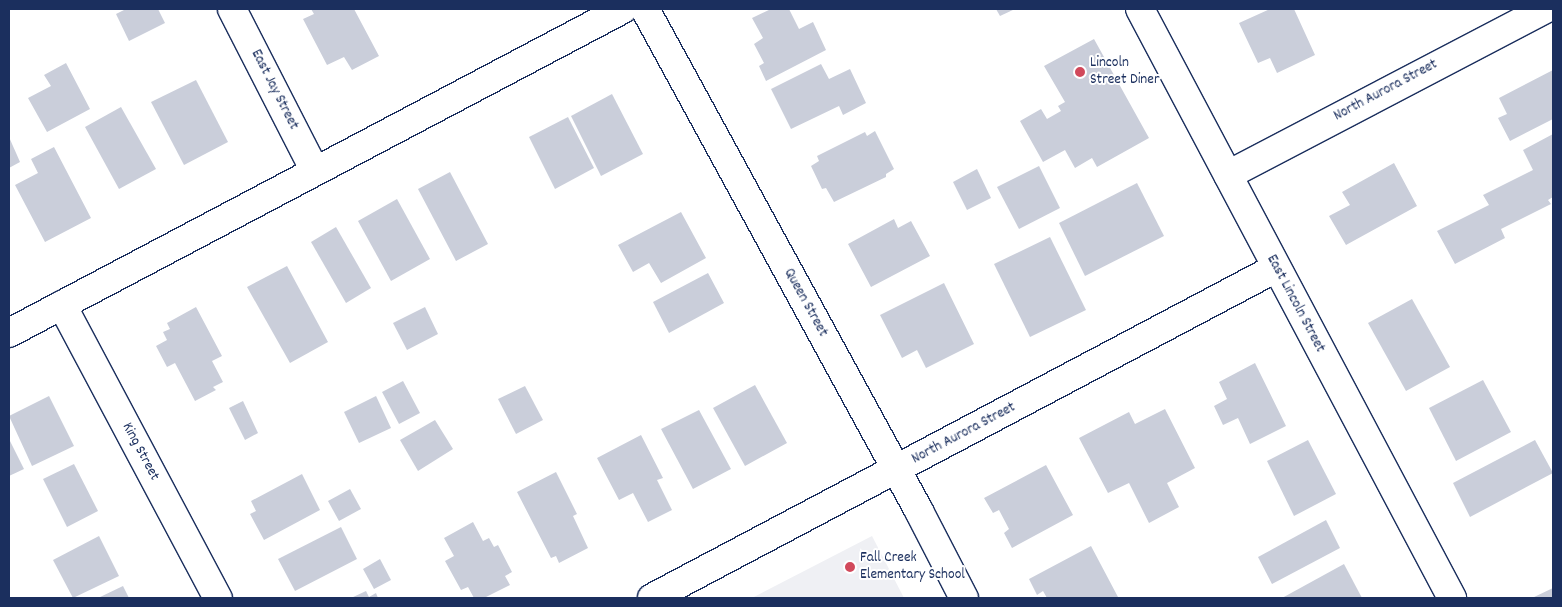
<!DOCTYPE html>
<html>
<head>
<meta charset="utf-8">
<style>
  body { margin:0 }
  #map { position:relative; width:1562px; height:607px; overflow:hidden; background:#fff; font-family:Dekko,sans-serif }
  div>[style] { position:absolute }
  .built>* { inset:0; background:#eff0f4 }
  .building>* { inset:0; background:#caceda }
  .roads { filter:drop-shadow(1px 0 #1b2f5e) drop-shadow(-1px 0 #1b2f5e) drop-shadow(0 1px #1b2f5e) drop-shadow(0 -1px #1b2f5e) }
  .minor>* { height:28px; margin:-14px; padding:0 14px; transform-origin:14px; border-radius:14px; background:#fff }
  .tertiary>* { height:28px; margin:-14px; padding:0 14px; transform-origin:14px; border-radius:14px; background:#fff }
  .dots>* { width:14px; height:14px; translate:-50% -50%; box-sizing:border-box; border:2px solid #fff; border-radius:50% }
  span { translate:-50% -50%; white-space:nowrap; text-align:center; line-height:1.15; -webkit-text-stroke:4px #fff; paint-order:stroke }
  .poi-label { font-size:15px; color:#1b2f5e }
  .left { translate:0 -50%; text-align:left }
  .street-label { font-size:15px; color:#1b2f5e }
  .frame { position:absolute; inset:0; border:10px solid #1b2f5e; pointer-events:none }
</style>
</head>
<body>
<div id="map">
  <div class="built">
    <div style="clip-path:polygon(872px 536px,904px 598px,752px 598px)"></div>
  </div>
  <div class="building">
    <div style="clip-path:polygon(126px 9px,158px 9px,165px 23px,129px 41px,116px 14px)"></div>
    <div style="clip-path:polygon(311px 9px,354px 9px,379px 56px,352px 70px,344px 57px,327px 65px,303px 19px,314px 14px)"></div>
    <div style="clip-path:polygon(771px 9px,789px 9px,799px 29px,813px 22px,826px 50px,766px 81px,759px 66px,764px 63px,754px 44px,763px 38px,752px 18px)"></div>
    <div style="clip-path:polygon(996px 9px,1015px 9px,1000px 16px)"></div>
    <div style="clip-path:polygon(1270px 9px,1294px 9px,1315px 55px,1277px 73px,1270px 58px,1258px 63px,1239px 23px)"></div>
    <div style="clip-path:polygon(1094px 39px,1149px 138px,1097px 167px,1092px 158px,1075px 168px,1065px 150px,1043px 162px,1020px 121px,1041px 109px,1047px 119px,1061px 111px,1058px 106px,1065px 102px,1044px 66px)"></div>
    <div style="clip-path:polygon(66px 63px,90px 109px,47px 132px,28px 98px,51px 86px,44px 75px)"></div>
    <div style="clip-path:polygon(821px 64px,829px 79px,850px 69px,866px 103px,843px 115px,839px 106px,791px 129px,771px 89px)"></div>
    <div style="clip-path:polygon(1553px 70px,1553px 119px,1510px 141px,1498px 118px,1507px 114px,1499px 98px)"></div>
    <div style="clip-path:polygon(196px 80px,228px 142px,184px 165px,151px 102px)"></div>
    <div style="clip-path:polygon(612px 94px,643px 154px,601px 176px,571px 116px)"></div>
    <div style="clip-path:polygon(121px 107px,156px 169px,119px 189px,85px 127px)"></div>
    <div style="clip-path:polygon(568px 117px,594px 168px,555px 189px,529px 137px)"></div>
    <div style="clip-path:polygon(875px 131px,894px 169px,886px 174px,886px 177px,834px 202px,826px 188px,822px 189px,811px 166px,819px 161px,817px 156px,865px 132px,867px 136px)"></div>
    <div style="clip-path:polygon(1553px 134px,1553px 197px,1548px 200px,1551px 204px,1501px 229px,1505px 238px,1455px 264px,1437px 231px,1489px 205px,1483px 195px,1533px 170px,1523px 150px)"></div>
    <div style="clip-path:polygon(9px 137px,20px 162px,9px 168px)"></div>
    <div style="clip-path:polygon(54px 147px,91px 218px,45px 242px,15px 185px,38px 173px,31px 159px)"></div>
    <div style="clip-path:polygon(1394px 163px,1417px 206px,1346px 245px,1329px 216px,1350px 205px,1342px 192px)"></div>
    <div style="clip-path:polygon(1039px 166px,1060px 208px,1019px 229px,997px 187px)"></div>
    <div style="clip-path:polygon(977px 169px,991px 198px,967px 210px,953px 182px)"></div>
    <div style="clip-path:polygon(450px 172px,488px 244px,456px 261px,418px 189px)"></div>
    <div style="clip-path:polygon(1137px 183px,1164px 236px,1085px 276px,1059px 223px)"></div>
    <div style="clip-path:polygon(397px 199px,430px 259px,391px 281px,358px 221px)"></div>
    <div style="clip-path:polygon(681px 212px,706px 258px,661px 283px,649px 263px,633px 272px,618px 245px)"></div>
    <div style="clip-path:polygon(894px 219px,898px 228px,911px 221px,930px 256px,871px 287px,848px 244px)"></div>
    <div style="clip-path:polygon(336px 227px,371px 288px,346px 303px,311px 242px)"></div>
    <div style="clip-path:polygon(1050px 237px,1086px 310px,1030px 337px,994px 264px)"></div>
    <div style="clip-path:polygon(287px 266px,328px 342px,290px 363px,247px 287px)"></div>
    <div style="clip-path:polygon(708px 273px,724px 303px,669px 333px,653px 302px)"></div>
    <div style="clip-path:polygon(944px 283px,974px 344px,926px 368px,917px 350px,902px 358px,880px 315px)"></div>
    <div style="clip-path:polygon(1412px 299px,1450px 367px,1406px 391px,1368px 323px)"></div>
    <div style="clip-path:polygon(196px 307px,222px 356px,212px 361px,223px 382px,213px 387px,216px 390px,195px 401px,175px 363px,167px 367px,156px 346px,167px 340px,163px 332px,170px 329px,167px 323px)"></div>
    <div style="clip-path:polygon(425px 307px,438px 334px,407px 350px,393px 323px)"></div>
    <div style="clip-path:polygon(1255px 363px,1286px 426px,1250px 444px,1238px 418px,1223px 425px,1214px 406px,1227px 399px,1219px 382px)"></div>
    <div style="clip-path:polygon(1483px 380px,1511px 432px,1456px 461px,1429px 408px)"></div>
    <div style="clip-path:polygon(403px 381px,420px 413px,399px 424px,382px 392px)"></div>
    <div style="clip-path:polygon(755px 385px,787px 443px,745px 466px,713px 408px)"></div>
    <div style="clip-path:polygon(525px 386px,543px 420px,516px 434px,498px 399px)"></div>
    <div style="clip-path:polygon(49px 396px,74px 446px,32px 466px,9px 416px)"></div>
    <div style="clip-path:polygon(376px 396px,391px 428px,359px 443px,344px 412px)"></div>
    <div style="clip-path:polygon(243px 401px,258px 433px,245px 440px,229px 408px)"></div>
    <div style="clip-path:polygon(1165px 409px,1195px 468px,1167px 483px,1179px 507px,1149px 523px,1129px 483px,1108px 493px,1079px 438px,1129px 412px,1135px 424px)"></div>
    <div style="clip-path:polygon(699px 410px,731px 469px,693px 489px,661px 429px)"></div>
    <div style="clip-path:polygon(435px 420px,453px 449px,418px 471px,400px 440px)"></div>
    <div style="clip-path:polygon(641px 435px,663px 478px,657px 480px,672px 510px,648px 522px,633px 493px,619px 500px,597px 458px)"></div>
    <div style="clip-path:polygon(9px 439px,24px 469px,9px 476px)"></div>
    <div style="clip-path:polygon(1308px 440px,1336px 494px,1294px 516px,1267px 461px)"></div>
    <div style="clip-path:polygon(1535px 440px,1553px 473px,1470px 517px,1453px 483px)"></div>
    <div style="clip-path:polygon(74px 464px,98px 511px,67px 527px,43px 479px)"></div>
    <div style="clip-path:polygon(1046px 465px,1073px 515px,1012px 548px,1004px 533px,1009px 529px,999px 510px,993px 513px,984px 498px)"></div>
    <div style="clip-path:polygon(556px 472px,577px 514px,573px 516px,588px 548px,559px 563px,556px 556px,551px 558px,517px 492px)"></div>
    <div style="clip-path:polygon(302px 474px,320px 510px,264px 540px,250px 514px,256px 511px,251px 501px)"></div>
    <div style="clip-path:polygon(350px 489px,361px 509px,339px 521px,328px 501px)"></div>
    <div style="clip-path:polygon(1326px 520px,1340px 548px,1272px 584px,1258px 557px)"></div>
    <div style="clip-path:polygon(473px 522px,483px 541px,489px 538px,494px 547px,498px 545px,512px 572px,505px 576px,510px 585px,484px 598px,474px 598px,468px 587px,461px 590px,445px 561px,454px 556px,444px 538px)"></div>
    <div style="clip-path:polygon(341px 527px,357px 559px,295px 591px,278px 559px)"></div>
    <div style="clip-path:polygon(99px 536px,119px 576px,73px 598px,53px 560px)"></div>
    <div style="clip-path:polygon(1091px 546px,1118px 597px,1047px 598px,1043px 591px,1037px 595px,1029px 579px)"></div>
    <div style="clip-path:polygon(380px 559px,391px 580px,374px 589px,363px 569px)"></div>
    <div style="clip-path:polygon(1344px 564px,1362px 598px,1282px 598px)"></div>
    <div style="clip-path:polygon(123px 586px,129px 598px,98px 598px)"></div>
    <div style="clip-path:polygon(1553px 588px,1553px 598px,1532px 598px)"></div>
    <div style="clip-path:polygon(366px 591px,369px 597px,376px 593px,378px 598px,351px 598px)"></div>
  </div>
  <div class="roads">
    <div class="minor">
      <div style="left:232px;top:9px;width:182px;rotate:62.9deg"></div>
      <div style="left:645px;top:9px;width:572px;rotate:61.37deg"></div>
      <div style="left:919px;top:511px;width:98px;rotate:62.7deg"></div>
      <div style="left:1228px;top:175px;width:359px;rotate:-27.6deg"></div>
      <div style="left:62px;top:305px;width:332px;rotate:62deg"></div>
    </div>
    <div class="tertiary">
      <div style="left:1140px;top:9px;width:667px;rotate:62.09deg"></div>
      <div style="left:9px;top:333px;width:694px;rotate:-27.82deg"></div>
      <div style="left:652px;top:598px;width:706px;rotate:-27.87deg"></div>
    </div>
  </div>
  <div class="dots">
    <div style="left:1080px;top:72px;background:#d1495b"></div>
    <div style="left:850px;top:567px;background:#d1495b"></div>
  </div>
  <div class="poi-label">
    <span class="left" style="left:1090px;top:72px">Lincoln<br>Street Diner</span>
    <span class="left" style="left:860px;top:567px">Fall Creek<br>Elementary School</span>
  </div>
  <div class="street-label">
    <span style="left:274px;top:90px;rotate:63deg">East Jay Street</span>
    <span style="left:1386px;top:91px;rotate:-28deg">North Aurora Street</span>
    <span style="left:805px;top:303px;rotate:61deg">Queen Street</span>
    <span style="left:1295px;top:304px;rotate:62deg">East Lincoln Street</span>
    <span style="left:964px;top:434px;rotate:-28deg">North Aurora Street</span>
    <span style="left:140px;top:452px;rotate:62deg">King Street</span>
  </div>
  <div class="frame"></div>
</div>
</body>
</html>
